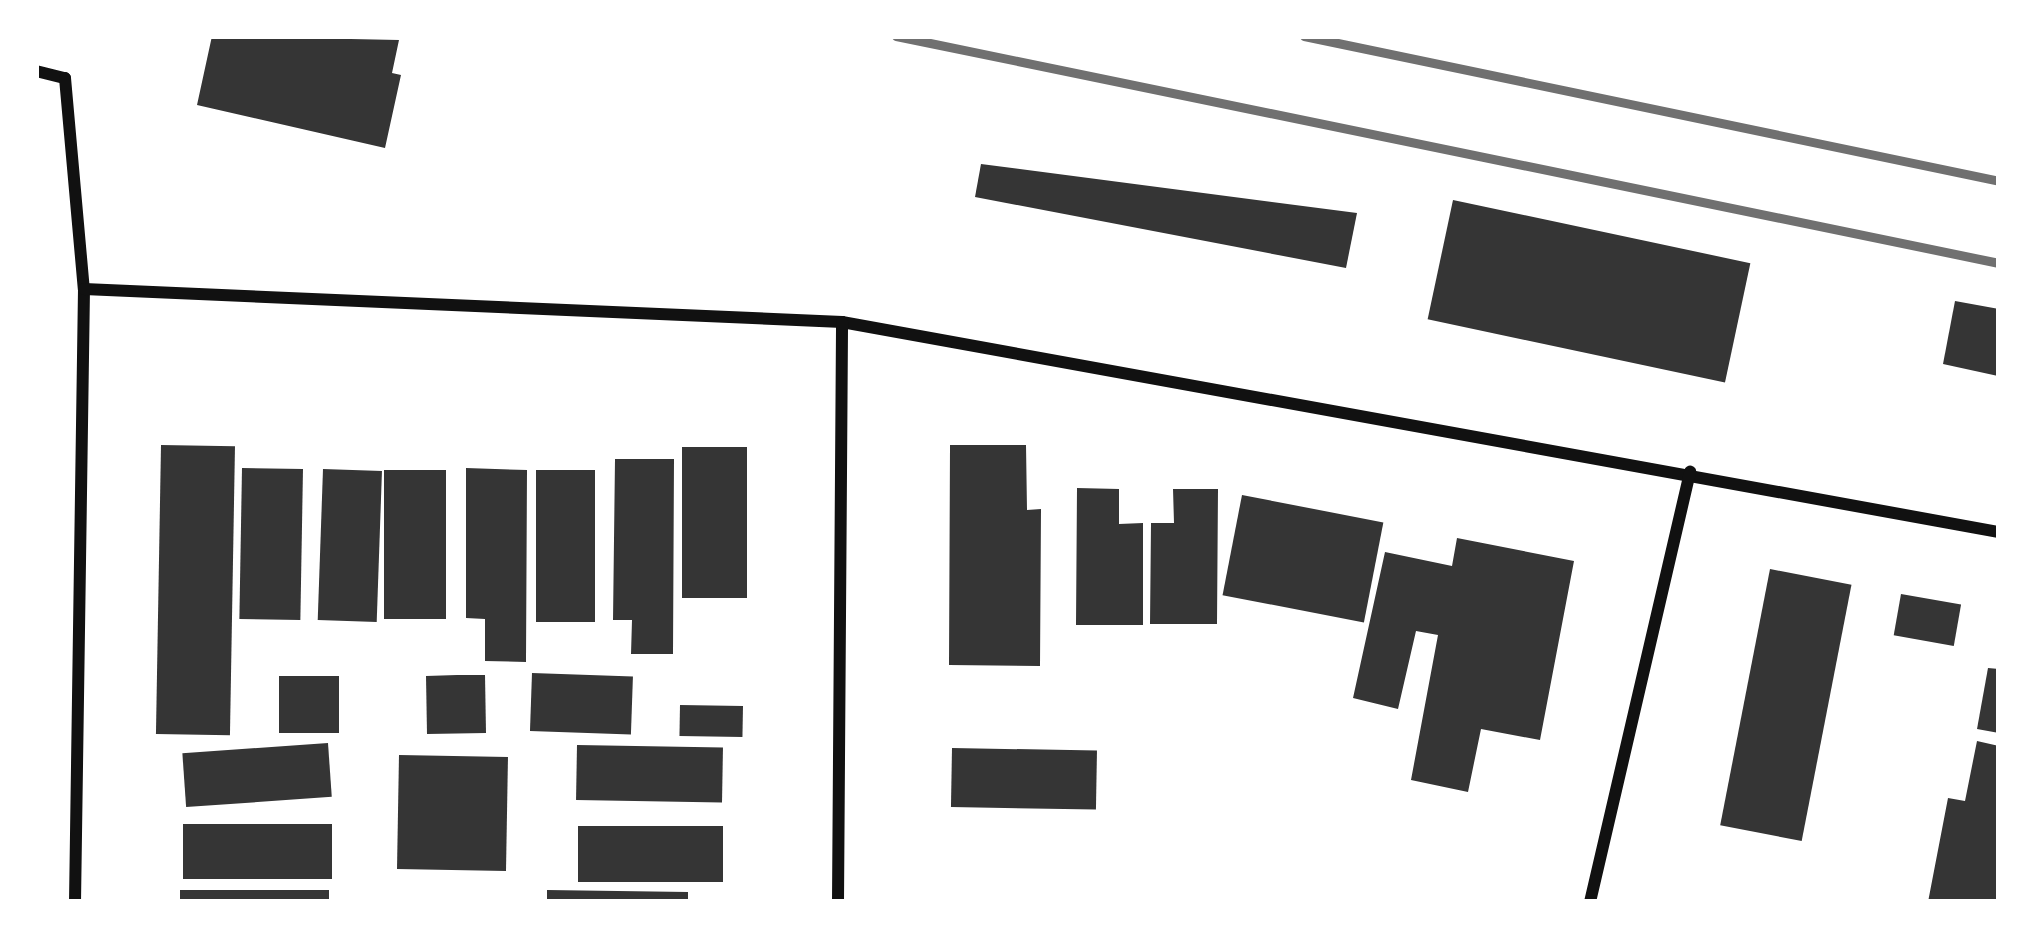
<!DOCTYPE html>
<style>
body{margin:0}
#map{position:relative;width:2035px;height:938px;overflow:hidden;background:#fff;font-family:"Varela Round",sans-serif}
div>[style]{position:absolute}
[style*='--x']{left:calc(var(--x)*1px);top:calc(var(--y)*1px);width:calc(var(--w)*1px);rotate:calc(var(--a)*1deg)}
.building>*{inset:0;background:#353535;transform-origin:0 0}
.minor>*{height:12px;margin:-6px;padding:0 6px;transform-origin:6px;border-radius:6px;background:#111}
.rail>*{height:9px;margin:-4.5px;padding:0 4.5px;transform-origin:4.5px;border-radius:4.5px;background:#707070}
span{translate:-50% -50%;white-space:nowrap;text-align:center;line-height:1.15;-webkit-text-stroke:10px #fff;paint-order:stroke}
.frame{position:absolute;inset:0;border:39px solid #fff;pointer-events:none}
</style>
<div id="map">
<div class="building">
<i style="clip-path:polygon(212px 36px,399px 40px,392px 73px,401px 75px,385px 148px,197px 105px)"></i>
<i style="clip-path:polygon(981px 164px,1357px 213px,1346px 268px,975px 197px)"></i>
<i style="left:1453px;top:200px;width:304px;height:122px;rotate:12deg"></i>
<i style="clip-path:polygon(1955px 301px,1999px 309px,1998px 376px,1943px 364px)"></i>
<i style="left:161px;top:445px;width:74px;height:289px;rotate:1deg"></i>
<i style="clip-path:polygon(950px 445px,1026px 445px,1027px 510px,1041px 509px,1040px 666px,949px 665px)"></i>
<i style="left:682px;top:447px;width:65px;height:151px"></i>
<i style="clip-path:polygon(615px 459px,674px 459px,673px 654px,631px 654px,632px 620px,613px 620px)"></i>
<i style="left:242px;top:468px;width:61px;height:151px;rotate:1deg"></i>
<i style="clip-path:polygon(466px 468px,527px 470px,526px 662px,485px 661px,485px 619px,466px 618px)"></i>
<i style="left:323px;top:469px;width:59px;height:151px;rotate:2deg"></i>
<i style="left:384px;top:470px;width:62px;height:149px"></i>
<i style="left:536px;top:470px;width:59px;height:152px"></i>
<i style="clip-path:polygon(1077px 488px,1119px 489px,1119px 524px,1143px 523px,1143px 625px,1076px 625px)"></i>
<i style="clip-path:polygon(1173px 489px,1218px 489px,1217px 624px,1150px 624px,1151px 523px,1174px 523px)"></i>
<i style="left:1242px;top:495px;width:144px;height:102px;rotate:11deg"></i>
<i style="clip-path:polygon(1457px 538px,1574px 561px,1540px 740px,1481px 729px,1468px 792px,1411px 780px,1438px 635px,1416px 631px,1398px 709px,1353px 698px,1385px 552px,1452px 566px)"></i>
<i style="left:1770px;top:569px;width:83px;height:261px;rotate:11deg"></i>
<i style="left:1901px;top:594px;width:61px;height:42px;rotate:10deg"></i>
<i style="clip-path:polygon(1988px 668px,1999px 669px,1999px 733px,1977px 729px)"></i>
<i style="left:532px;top:673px;width:101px;height:58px;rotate:2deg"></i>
<i style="clip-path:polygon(457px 675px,485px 675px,486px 733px,427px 734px,426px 676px)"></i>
<i style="left:339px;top:676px;width:57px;height:60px;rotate:90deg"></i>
<i style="left:680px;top:705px;width:63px;height:31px;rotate:1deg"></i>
<i style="clip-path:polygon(1977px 741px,1999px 746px,1999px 902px,1928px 902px,1948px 798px,1965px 801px)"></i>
<i style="left:328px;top:743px;width:54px;height:146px;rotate:86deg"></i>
<i style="left:577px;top:745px;width:146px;height:55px;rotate:1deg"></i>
<i style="left:952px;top:748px;width:145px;height:59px;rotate:1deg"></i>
<i style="left:399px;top:755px;width:109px;height:114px;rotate:1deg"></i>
<i style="left:183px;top:824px;width:149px;height:55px"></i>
<i style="left:578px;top:826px;width:145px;height:56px"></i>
<i style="left:329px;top:890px;width:12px;height:149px;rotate:90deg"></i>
<i style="clip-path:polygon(547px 890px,688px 892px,688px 902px,547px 902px)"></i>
</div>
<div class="minor">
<i style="--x:36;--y:71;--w:30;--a:14"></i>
<i style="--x:65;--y:78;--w:212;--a:84.9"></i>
<i style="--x:84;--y:289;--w:613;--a:90.84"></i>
<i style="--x:84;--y:289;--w:759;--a:2.49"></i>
<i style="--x:842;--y:322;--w:1176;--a:10.29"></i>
<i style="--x:838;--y:902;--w:580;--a:-89.6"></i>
<i style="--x:1590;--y:902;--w:442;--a:-76.9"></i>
</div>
<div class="rail">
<i style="--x:896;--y:36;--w:1126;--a:11.63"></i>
<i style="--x:1304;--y:36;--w:710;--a:11.78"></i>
</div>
<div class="frame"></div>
</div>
